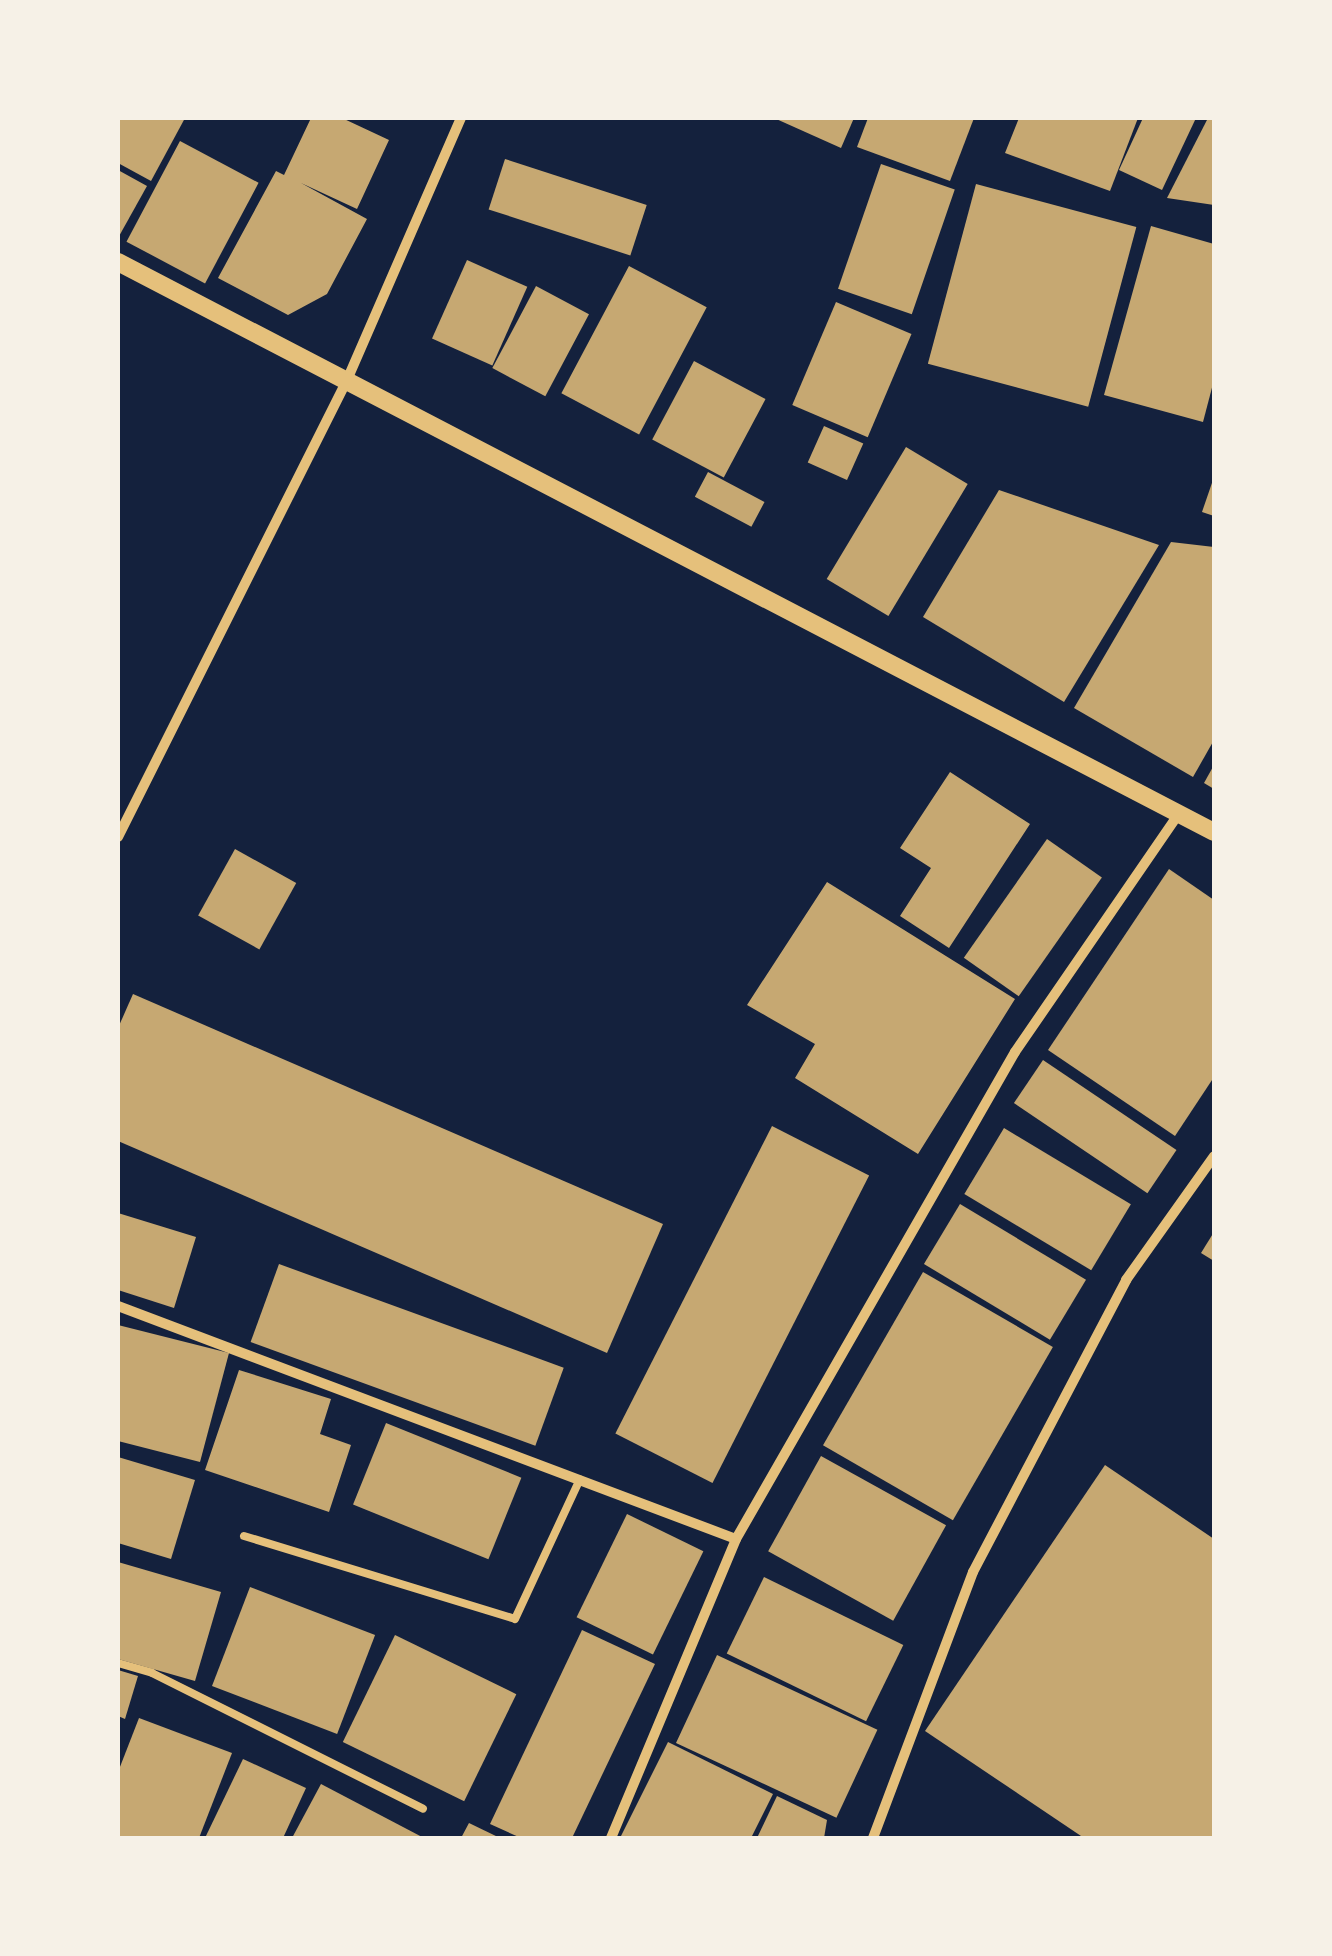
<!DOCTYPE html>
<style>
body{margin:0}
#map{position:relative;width:1332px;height:1956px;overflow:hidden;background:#14213d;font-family:"Work Sans",sans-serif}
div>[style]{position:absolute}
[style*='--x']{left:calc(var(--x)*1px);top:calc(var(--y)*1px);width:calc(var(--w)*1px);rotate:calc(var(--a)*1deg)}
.building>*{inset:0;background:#c6a872;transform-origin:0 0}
.service>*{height:8px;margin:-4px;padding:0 4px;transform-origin:4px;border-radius:4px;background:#e5c07b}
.minor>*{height:10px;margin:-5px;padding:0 5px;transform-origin:5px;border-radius:5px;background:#e5c07b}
.tertiary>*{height:18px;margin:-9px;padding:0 9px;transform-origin:9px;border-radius:9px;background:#e5c07b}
span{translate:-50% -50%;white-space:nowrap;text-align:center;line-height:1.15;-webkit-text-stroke:9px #f6f1e7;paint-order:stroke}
.frame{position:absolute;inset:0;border:120px solid #f6f1e7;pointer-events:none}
</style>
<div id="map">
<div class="building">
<i style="clip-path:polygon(118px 118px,185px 118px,151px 181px,118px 163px)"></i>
<i style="clip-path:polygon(311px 118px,342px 118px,389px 140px,357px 209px,301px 183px,367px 219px,327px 294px,288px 315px,218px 278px,276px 171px,284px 175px)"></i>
<i style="clip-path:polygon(774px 118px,854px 118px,841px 148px)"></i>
<i style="clip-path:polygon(868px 118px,974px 118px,950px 181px,857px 147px)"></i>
<i style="clip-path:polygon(1019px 118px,1138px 118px,1110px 191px,1005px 153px)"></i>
<i style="clip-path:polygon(1143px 118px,1196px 118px,1162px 190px,1119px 170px)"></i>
<i style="clip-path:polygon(1208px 118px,1214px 118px,1214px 205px,1167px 198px)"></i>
<i style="left:180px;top:141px;width:89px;height:114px;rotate:28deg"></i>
<i style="left:505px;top:159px;width:149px;height:53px;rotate:18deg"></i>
<i style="left:881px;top:164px;width:78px;height:132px;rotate:19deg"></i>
<i style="clip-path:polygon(118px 170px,147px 186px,118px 238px)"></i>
<i style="left:976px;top:184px;width:166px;height:186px;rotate:15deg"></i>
<i style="clip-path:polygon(1151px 226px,1214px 244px,1214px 380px,1203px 422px,1104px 395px)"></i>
<i style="left:467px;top:260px;width:66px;height:86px;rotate:24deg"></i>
<i style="left:629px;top:266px;width:88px;height:144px;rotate:28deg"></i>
<i style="left:536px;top:286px;width:60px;height:93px;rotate:28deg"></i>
<i style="left:836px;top:302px;width:82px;height:112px;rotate:23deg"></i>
<i style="left:694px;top:361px;width:81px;height:89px;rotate:28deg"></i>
<i style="left:824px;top:426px;width:43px;height:40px;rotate:24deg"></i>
<i style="left:906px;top:447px;width:72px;height:154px;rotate:31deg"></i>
<i style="left:708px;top:472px;width:64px;height:28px;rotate:28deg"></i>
<i style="clip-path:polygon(1214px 477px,1214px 516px,1202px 512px)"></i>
<i style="clip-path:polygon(999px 490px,1159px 545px,1064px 702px,923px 617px)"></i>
<i style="clip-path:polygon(1171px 542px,1214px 547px,1214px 740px,1193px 777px,1074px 708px)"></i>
<i style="clip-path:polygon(1214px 765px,1214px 789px,1204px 783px)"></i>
<i style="clip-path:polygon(950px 772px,1030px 824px,949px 948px,900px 916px,931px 868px,900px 848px)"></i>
<i style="left:1047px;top:839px;width:67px;height:145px;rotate:35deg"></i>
<i style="left:235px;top:849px;width:70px;height:76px;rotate:29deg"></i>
<i style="clip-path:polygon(1169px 869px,1214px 900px,1214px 1077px,1175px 1136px,1048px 1050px)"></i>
<i style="clip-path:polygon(827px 882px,1015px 999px,918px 1154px,795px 1078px,815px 1044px,747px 1005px)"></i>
<i style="clip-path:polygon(133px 994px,663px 1224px,607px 1353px,118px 1141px,118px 1028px)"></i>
<i style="left:1043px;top:1060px;width:161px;height:52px;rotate:34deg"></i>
<i style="left:772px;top:1126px;width:109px;height:345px;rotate:27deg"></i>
<i style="left:1004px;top:1128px;width:148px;height:77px;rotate:31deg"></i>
<i style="left:960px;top:1204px;width:147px;height:70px;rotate:31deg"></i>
<i style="clip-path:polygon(118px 1213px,196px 1237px,174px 1308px,118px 1290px)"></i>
<i style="clip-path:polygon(1214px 1232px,1214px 1261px,1201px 1253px)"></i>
<i style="left:279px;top:1264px;width:303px;height:83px;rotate:20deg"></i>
<i style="left:923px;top:1272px;width:150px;height:200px;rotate:30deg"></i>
<i style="clip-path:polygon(118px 1325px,229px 1353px,200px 1462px,118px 1441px)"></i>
<i style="clip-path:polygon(239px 1370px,331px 1399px,320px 1434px,351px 1445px,329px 1512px,205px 1470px)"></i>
<i style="left:386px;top:1423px;width:146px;height:88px;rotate:22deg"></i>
<i style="left:821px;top:1456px;width:143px;height:109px;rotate:29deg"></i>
<i style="clip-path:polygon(118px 1457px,195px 1480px,171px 1559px,118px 1543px)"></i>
<i style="clip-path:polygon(1105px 1465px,1214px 1539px,1214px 1838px,1084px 1838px,925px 1731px)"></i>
<i style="left:627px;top:1514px;width:85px;height:115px;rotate:26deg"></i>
<i style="clip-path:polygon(118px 1562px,221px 1592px,195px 1681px,118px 1659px)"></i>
<i style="left:764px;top:1577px;width:155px;height:85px;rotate:26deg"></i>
<i style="left:250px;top:1587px;width:134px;height:106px;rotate:21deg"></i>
<i style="clip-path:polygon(582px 1630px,655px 1664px,572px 1838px,521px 1838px,490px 1824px)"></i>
<i style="left:395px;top:1635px;width:135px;height:119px;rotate:26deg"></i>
<i style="left:717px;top:1655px;width:177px;height:97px;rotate:25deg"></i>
<i style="clip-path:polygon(118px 1670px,138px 1676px,125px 1719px,118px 1716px)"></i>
<i style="clip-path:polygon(139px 1718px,232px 1753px,199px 1838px,118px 1838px,118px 1772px)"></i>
<i style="clip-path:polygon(668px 1742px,773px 1794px,751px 1838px,620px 1838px)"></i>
<i style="clip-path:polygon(243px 1759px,306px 1788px,283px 1838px,205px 1838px)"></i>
<i style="clip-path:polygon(321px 1784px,424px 1838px,292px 1838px)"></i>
<i style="clip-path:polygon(777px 1796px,827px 1820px,824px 1838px,757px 1838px)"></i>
<i style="clip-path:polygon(469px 1823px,500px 1838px,461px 1838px)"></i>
</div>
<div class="service">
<i style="--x:244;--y:1536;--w:283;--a:17"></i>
<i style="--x:515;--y:1619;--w:154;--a:-65.1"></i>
<i style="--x:118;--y:1663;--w:35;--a:16"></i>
<i style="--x:152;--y:1673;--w:303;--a:26.6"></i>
</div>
<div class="minor">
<i style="--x:118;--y:837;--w:511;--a:-63.38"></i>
<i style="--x:347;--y:380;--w:286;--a:-66.5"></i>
<i style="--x:118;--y:1306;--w:660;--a:20.66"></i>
<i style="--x:611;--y:1838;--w:324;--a:-67.3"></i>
<i style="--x:736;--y:1539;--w:561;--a:-60.19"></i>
<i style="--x:1015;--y:1052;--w:290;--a:-55.5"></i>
<i style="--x:873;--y:1838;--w:284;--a:-69.4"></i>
<i style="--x:973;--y:1572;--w:330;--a:-62.3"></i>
<i style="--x:1126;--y:1280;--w:152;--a:-54.6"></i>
</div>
<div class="tertiary">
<i style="--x:118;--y:262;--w:1235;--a:27.48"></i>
</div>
<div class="frame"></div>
</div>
